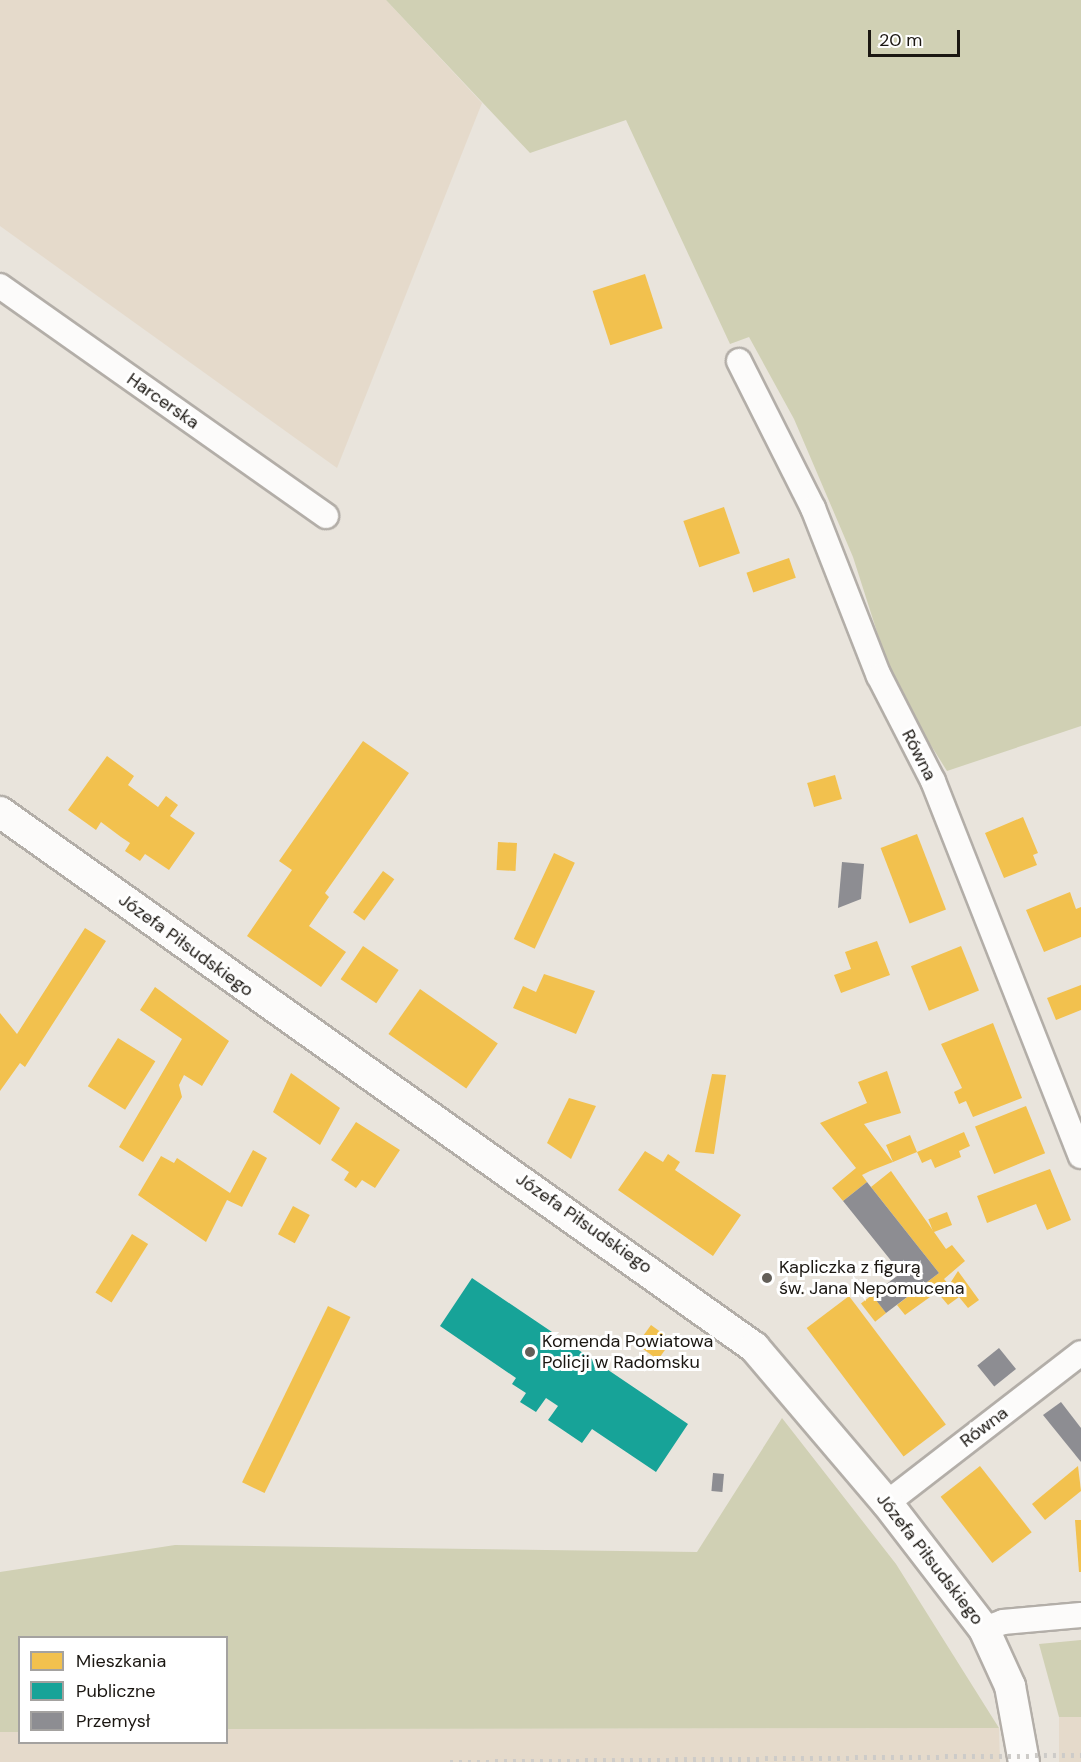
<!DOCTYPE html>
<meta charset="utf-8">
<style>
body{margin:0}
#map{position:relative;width:1081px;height:1762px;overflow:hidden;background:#e9e4dc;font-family:"DM Sans",sans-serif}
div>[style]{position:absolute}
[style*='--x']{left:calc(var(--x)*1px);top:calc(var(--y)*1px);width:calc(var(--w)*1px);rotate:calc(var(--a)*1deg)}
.built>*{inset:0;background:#e5dacb;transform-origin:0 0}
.green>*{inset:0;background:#d0d0b4}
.homes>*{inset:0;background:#f2c14e;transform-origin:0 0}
.public>*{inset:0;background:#17a398}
.industry>*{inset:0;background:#8d8d92;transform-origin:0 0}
.roads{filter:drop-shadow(2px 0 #b3aea8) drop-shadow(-2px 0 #b3aea8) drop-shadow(0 2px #b3aea8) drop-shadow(0 -2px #b3aea8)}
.minor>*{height:24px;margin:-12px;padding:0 12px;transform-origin:12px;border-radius:12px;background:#fcfbfa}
.tertiary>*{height:30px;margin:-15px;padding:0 15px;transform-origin:15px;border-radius:15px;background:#fcfbfa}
.rail>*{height:4.5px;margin-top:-2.25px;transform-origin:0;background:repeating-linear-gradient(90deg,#cdcbc8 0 3px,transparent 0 9px)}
.dots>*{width:16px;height:16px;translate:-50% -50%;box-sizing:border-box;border:3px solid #fff;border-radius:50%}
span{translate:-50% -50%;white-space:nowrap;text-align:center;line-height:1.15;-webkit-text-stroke:6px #fff;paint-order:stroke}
.street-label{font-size:18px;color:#1b1712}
.poi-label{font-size:18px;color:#1b1712}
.left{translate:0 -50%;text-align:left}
.legend{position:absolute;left:18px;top:1636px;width:210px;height:108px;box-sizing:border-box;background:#fff;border:2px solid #a4a2a0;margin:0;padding:8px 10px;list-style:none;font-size:18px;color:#1b1712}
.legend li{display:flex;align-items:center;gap:12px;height:30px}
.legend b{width:30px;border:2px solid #a4a2a0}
.scale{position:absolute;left:868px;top:30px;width:92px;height:27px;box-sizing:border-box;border:3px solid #1b1712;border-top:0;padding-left:8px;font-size:18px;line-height:21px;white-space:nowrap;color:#1b1712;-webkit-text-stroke:4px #fff;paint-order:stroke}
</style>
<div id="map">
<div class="built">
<i style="clip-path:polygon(0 0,386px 0,482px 103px,337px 468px,0 226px)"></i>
<i style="left:1059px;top:1717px;width:22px;height:45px"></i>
<i style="clip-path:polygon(999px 1728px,1000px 1762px,0 1762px,0 1732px,19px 1732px,20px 1742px,226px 1742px,227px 1729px)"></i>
</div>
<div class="green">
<i style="clip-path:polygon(386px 0,1081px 0,1081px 726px,947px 771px,895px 688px,853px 557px,794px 419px,749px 337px,730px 344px,626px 120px,530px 153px)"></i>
<i style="clip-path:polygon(782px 1418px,896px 1564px,999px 1728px,227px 1729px,226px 1638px,20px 1638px,19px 1732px,0 1732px,0 1572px,175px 1545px,697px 1552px)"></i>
<i style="clip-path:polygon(1081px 1640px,1081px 1717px,1059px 1717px,1039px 1644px)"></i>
</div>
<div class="homes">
<i style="left:645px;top:274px;width:57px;height:55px;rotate:72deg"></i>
<i style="left:724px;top:507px;width:49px;height:43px;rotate:71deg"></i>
<i style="left:789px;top:558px;width:21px;height:45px;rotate:71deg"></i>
<i style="clip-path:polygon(363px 741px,409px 773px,325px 893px,329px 897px,309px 926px,346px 952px,321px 987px,247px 936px,292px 870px,279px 861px)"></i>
<i style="clip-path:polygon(107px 756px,134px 776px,128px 785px,158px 807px,166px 796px,178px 805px,170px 816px,195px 833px,169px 870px,145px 854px,140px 861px,125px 851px,130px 843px,121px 837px,101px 822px,96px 830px,68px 810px)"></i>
<i style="left:835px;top:775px;width:25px;height:29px;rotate:74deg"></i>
<i style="clip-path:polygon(1023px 817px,1038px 853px,1033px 855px,1037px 865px,1004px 878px,985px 833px)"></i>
<i style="left:917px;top:834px;width:81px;height:39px;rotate:69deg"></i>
<i style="left:498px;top:842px;width:19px;height:28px;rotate:3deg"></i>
<i style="left:554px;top:853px;width:23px;height:95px;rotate:25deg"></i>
<i style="left:383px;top:871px;width:14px;height:51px;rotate:36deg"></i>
<i style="clip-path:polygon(1070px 892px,1076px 909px,1081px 907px,1081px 937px,1044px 952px,1026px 910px)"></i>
<i style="clip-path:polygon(85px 928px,106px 941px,25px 1067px,20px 1063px,0 1091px,0 1013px,17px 1034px)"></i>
<i style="clip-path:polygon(877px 941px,890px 975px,841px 993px,834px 975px,851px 969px,845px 952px)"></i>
<i style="left:363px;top:946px;width:43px;height:40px;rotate:34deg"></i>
<i style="left:961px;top:946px;width:48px;height:54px;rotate:68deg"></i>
<i style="clip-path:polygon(544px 974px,595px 991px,576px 1034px,513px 1008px,523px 986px,536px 992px)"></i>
<i style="clip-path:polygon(1081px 985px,1081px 1010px,1056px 1020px,1047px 998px)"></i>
<i style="clip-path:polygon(155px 987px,229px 1041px,202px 1086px,184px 1075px,179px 1085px,182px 1097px,143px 1162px,119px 1147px,182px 1039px,140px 1010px)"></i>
<i style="left:420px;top:989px;width:95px;height:55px;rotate:35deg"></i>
<i style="clip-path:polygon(993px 1023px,1022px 1098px,973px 1117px,966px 1101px,959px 1104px,954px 1092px,962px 1088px,941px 1044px)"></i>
<i style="left:118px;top:1038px;width:44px;height:57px;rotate:32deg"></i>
<i style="clip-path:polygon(887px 1071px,901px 1113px,864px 1124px,893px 1162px,886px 1145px,910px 1135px,917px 1152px,893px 1162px,870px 1171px,862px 1175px,867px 1182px,843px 1201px,832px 1188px,856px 1168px,820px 1123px,867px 1103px,858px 1082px)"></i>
<i style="clip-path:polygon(291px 1073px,340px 1108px,320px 1145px,273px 1112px)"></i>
<i style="clip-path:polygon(712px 1074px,726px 1075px,714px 1154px,695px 1152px)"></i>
<i style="clip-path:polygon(569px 1098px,596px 1106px,571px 1159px,547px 1143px)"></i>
<i style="left:1026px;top:1106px;width:51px;height:55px;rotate:68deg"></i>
<i style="clip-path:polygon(356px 1122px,400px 1150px,375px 1188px,362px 1180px,356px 1188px,344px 1180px,349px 1172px,331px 1160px)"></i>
<i style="clip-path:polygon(964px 1132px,970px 1146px,959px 1151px,961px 1157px,935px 1168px,931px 1159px,922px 1163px,917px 1152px)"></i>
<i style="clip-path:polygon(253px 1150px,267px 1158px,242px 1207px,227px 1200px,206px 1242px,138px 1195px,161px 1156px,174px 1163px,177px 1158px,230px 1193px)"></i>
<i style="clip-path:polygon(645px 1151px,663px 1162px,668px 1154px,680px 1162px,675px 1170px,741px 1215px,713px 1256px,618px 1190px)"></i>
<i style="clip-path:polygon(1050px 1169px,1071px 1220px,1047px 1230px,1036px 1204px,987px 1223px,977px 1196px)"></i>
<i style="clip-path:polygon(891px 1171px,946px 1249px,952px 1245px,965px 1261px,944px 1279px,949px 1285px,958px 1271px,979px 1300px,968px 1308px,959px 1297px,948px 1305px,937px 1292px,905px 1315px,897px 1305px,939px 1273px,871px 1187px)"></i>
<i style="left:293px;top:1206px;width:19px;height:32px;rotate:28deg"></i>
<i style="left:947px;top:1212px;width:14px;height:20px;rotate:69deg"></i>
<i style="left:132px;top:1234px;width:19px;height:69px;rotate:32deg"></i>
<i style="left:872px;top:1295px;width:23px;height:14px;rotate:52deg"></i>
<i style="left:849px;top:1296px;width:161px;height:53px;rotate:53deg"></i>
<i style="left:328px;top:1306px;width:25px;height:196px;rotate:26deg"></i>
<i style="left:651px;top:1325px;width:26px;height:24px;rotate:36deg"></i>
<i style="left:980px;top:1466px;width:84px;height:50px;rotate:52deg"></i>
<i style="clip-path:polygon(1078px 1466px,1081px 1491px,1045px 1520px,1032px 1504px)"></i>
<i style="clip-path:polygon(1075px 1520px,1081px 1520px,1081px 1572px,1079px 1572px)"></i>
</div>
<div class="public">
<i style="clip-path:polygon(472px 1278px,688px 1424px,656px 1472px,592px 1429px,582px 1443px,548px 1420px,558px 1406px,546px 1398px,536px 1412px,520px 1402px,526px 1393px,512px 1384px,516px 1378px,440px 1326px)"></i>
</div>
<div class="industry">
<i style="clip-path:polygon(842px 862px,864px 864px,861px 899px,838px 908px)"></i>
<i style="clip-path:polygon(867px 1182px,939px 1273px,886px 1313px,872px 1295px,901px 1273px,843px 1201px)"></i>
<i style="left:999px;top:1348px;width:27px;height:28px;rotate:51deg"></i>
<i style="clip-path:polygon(1061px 1402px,1081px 1428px,1081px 1462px,1043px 1415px)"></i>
<i style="left:713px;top:1473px;width:11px;height:18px;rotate:5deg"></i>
</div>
<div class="roads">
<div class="minor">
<i style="--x:0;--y:286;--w:399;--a:35.2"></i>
<i style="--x:739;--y:361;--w:165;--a:63.3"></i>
<i style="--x:813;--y:508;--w:180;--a:68.6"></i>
<i style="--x:879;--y:676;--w:118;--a:62.8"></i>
<i style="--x:933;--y:781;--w:403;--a:68.5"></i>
<i style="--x:887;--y:1503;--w:245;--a:-37.7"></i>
<i style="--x:984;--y:1629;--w:20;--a:-20"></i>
<i style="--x:1003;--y:1622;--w:78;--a:-5.1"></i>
</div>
<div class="tertiary">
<i style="--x:0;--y:812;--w:925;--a:35.36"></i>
<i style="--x:754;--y:1347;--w:205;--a:49.6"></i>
<i style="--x:887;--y:1503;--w:159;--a:52.4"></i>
<i style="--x:984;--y:1629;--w:63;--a:65.5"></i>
<i style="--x:1010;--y:1686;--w:77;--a:79.6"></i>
</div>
</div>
<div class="rail">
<i style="--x:450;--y:1762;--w:631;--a:-0.64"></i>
</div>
<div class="dots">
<i style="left:767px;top:1278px;background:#635f59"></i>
<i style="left:530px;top:1352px;background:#635f59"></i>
</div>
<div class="street-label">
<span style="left:163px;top:401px;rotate:35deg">Harcerska</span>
<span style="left:919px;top:755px;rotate:63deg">Równa</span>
<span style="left:186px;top:945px;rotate:36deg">Józefa Piłsudskiego</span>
<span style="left:584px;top:1223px;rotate:35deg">Józefa Piłsudskiego</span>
<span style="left:984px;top:1427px;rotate:-37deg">Równa</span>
<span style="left:930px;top:1559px;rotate:52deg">Józefa Piłsudskiego</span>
</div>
<div class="poi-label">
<span class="left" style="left:779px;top:1278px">Kapliczka z figurą<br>św. Jana Nepomucena</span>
<span class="left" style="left:542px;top:1352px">Komenda Powiatowa<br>Policji w Radomsku</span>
</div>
<ul class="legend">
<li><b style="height:16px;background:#f2c14e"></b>Mieszkania</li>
<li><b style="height:16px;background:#17a398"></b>Publiczne</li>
<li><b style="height:16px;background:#8d8d92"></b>Przemysł</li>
</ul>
<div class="scale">20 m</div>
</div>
